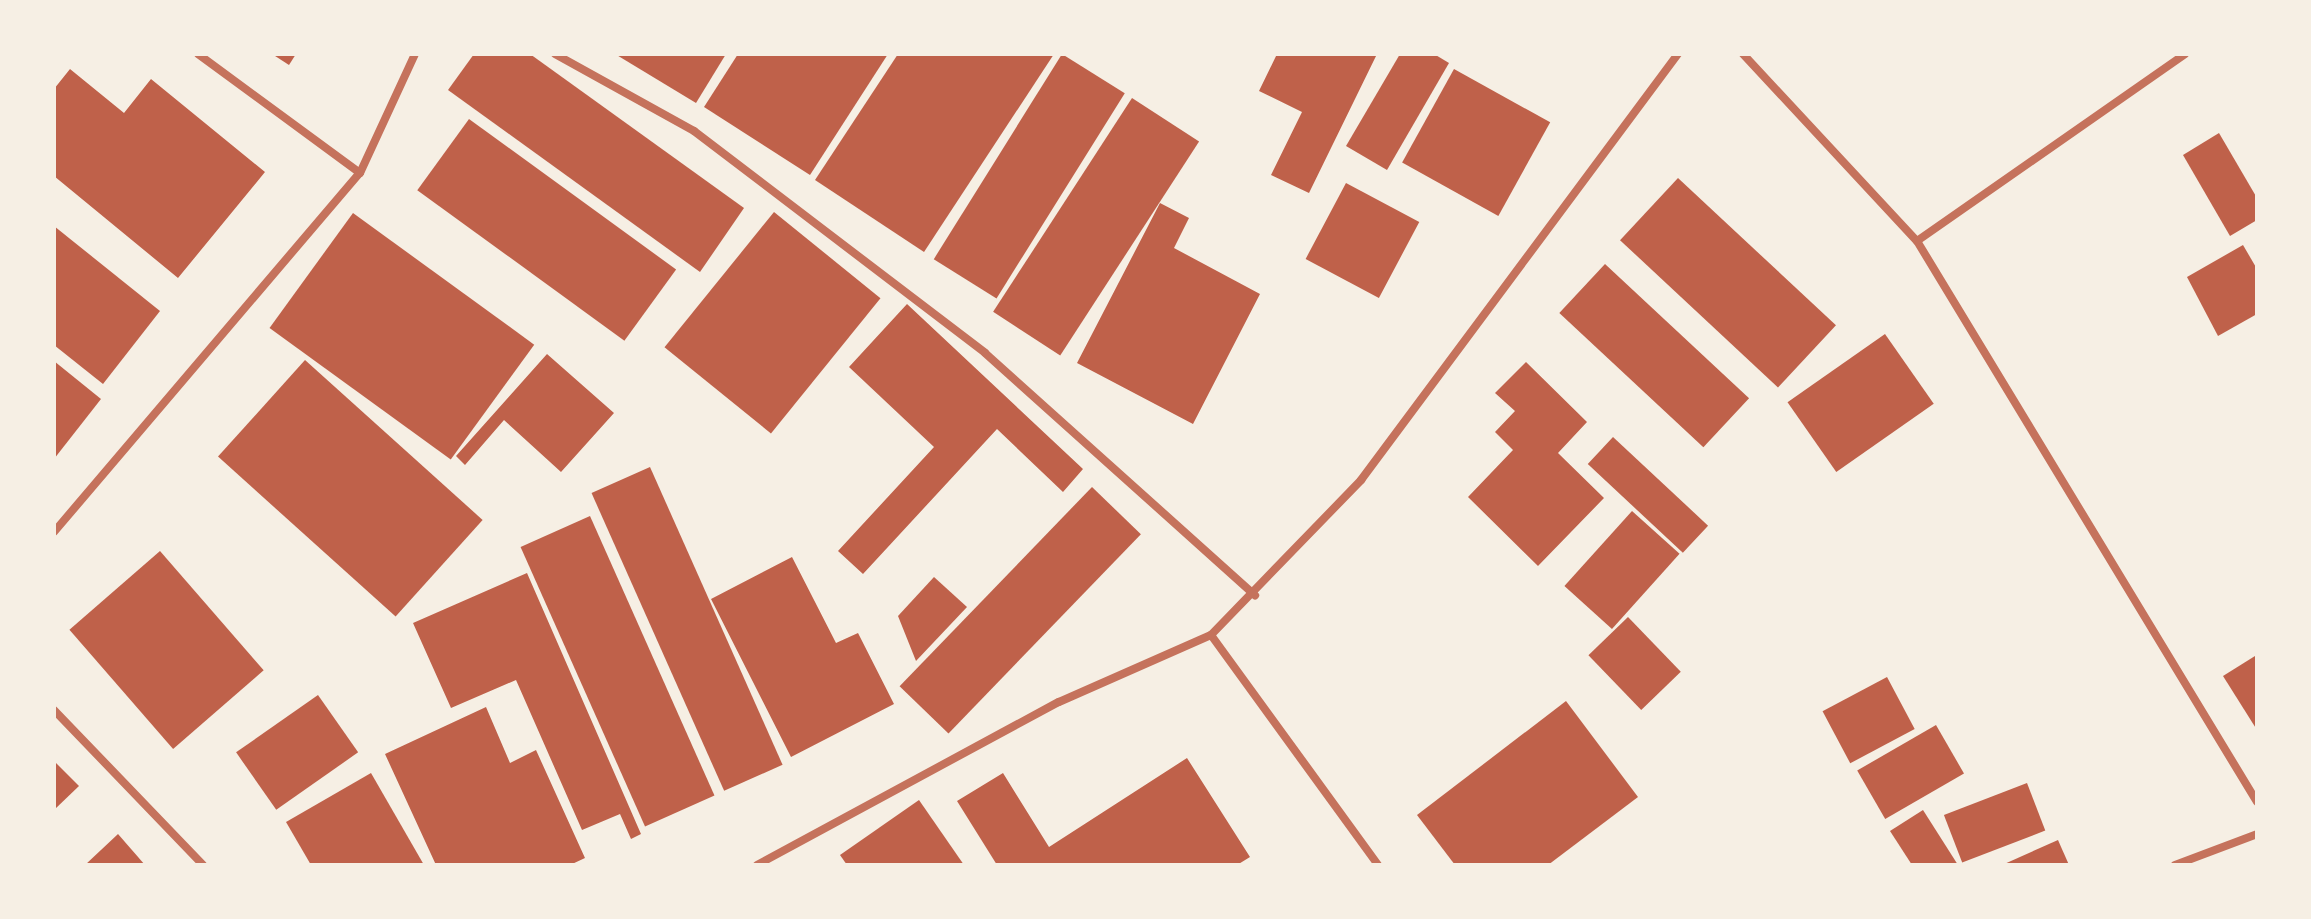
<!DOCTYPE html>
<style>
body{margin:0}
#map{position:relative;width:2311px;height:919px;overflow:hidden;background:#f6efe4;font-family:Helvetica,sans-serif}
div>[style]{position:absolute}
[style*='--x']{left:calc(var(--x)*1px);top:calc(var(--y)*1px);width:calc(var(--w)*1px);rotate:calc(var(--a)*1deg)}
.building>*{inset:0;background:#bf614a;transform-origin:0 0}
.minor>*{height:8px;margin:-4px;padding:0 4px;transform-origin:4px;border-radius:4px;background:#c5725c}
span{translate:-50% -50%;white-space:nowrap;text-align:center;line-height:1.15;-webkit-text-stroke:8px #f6efe4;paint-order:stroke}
.frame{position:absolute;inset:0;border:56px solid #f6efe4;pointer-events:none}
</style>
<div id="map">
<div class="building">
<i style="clip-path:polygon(272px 54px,296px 54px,289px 65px)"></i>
<i style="clip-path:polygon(474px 54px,530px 54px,744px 208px,700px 272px,448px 90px)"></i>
<i style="clip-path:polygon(615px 54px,726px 54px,696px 103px)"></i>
<i style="clip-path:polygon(738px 54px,888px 54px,810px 175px,704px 107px)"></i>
<i style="clip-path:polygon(898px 54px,1054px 54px,924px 252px,815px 180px)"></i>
<i style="left:1062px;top:54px;width:74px;height:242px;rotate:32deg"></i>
<i style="clip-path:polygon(1277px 54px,1377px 54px,1309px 193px,1271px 175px,1302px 112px,1259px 91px)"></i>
<i style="clip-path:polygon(1400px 54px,1434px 54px,1449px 63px,1387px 170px,1346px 146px)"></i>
<i style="clip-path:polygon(70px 69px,124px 113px,151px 79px,265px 172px,178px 278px,54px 176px,54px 89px)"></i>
<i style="left:1454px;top:69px;width:110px;height:107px;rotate:29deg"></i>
<i style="left:1132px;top:98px;width:80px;height:255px;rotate:33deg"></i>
<i style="left:469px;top:119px;width:256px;height:88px;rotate:36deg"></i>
<i style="clip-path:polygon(2219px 133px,2257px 198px,2257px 220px,2230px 236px,2183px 155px)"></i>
<i style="left:1678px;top:178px;width:216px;height:85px;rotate:43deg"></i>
<i style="left:1346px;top:183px;width:83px;height:86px;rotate:28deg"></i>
<i style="clip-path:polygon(1160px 203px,1189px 218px,1174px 248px,1260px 294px,1193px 424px,1077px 363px)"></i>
<i style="left:774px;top:212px;width:137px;height:174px;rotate:39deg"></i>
<i style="left:353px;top:213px;width:224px;height:142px;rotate:36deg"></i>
<i style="clip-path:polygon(54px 226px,160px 311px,103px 384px,54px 345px)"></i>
<i style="clip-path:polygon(2243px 245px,2257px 269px,2257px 314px,2218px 336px,2187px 277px)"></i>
<i style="left:1605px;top:264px;width:197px;height:67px;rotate:43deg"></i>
<i style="clip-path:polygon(907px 304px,1083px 469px,1063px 492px,997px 429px,863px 574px,838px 551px,934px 447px,849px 367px)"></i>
<i style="left:1885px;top:334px;width:85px;height:119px;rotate:55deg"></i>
<i style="clip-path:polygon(547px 354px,614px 413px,561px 472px,504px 420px,465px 465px,456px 456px)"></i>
<i style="left:305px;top:360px;width:239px;height:130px;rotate:42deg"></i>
<i style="clip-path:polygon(54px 361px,101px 399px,54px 459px)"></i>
<i style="clip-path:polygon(1526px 362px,1587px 422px,1558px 453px,1604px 498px,1538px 566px,1468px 497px,1513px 450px,1495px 432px,1515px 411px,1495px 393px)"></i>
<i style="left:1613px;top:437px;width:130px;height:37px;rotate:43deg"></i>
<i style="left:650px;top:467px;width:326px;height:64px;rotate:66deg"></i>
<i style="left:1092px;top:487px;width:68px;height:277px;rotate:44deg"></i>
<i style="left:1632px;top:511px;width:64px;height:101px;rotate:42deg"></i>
<i style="left:590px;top:516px;width:306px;height:76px;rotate:66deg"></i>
<i style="left:160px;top:551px;width:158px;height:120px;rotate:49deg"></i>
<i style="clip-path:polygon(792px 557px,836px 643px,858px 633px,894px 704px,791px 757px,711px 599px)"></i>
<i style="clip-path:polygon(527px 573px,641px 834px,631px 839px,620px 814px,582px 830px,516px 680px,451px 708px,413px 623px)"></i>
<i style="clip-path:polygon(934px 577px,967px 607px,916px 661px,898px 616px)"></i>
<i style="left:1628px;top:617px;width:76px;height:55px;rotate:46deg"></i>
<i style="clip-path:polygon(2255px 656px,2257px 659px,2257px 730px,2223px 676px)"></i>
<i style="left:1887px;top:677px;width:59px;height:73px;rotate:62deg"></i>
<i style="left:318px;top:695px;width:70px;height:100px;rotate:55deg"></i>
<i style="clip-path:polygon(1566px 701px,1638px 797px,1548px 865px,1455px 865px,1417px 815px)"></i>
<i style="clip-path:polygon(486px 707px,510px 763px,536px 750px,585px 858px,570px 865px,436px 865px,385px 754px)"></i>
<i style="left:1936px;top:725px;width:56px;height:91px;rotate:60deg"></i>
<i style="clip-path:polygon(1187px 758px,1250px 857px,1237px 865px,997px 865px,957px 801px,1003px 773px,1049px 847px)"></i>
<i style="clip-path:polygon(54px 761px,79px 786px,54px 810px)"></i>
<i style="clip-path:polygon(371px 773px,424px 865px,311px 865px,286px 822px)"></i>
<i style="left:2027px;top:783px;width:51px;height:89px;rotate:69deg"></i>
<i style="clip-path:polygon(919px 800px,964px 865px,847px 865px,840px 855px)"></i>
<i style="clip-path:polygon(1923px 810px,1958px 865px,1912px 865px,1890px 831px)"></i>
<i style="clip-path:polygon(118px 834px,145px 865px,85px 865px)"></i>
<i style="clip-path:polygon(2058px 840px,2069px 865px,2002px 865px)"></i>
</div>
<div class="minor">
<i style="--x:198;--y:54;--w:201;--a:36.3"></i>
<i style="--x:555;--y:54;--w:159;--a:29"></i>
<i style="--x:694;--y:131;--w:366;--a:37.3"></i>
<i style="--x:985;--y:353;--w:363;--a:41.9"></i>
<i style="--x:1743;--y:54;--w:255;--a:47.1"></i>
<i style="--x:1917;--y:241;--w:656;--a:58.78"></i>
<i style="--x:1917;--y:241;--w:327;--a:-34.9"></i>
<i style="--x:54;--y:532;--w:472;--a:-49.6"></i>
<i style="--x:360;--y:173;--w:131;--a:-65.2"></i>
<i style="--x:1211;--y:635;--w:284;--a:54"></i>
<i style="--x:54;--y:710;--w:215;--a:46.1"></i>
<i style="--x:757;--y:865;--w:343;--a:-28.4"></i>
<i style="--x:1059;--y:702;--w:166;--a:-23.8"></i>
<i style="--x:1211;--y:635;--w:216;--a:-45.9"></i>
<i style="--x:1361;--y:480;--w:531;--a:-53.35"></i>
<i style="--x:2175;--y:865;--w:88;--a:-20.7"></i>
</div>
<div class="frame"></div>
</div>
